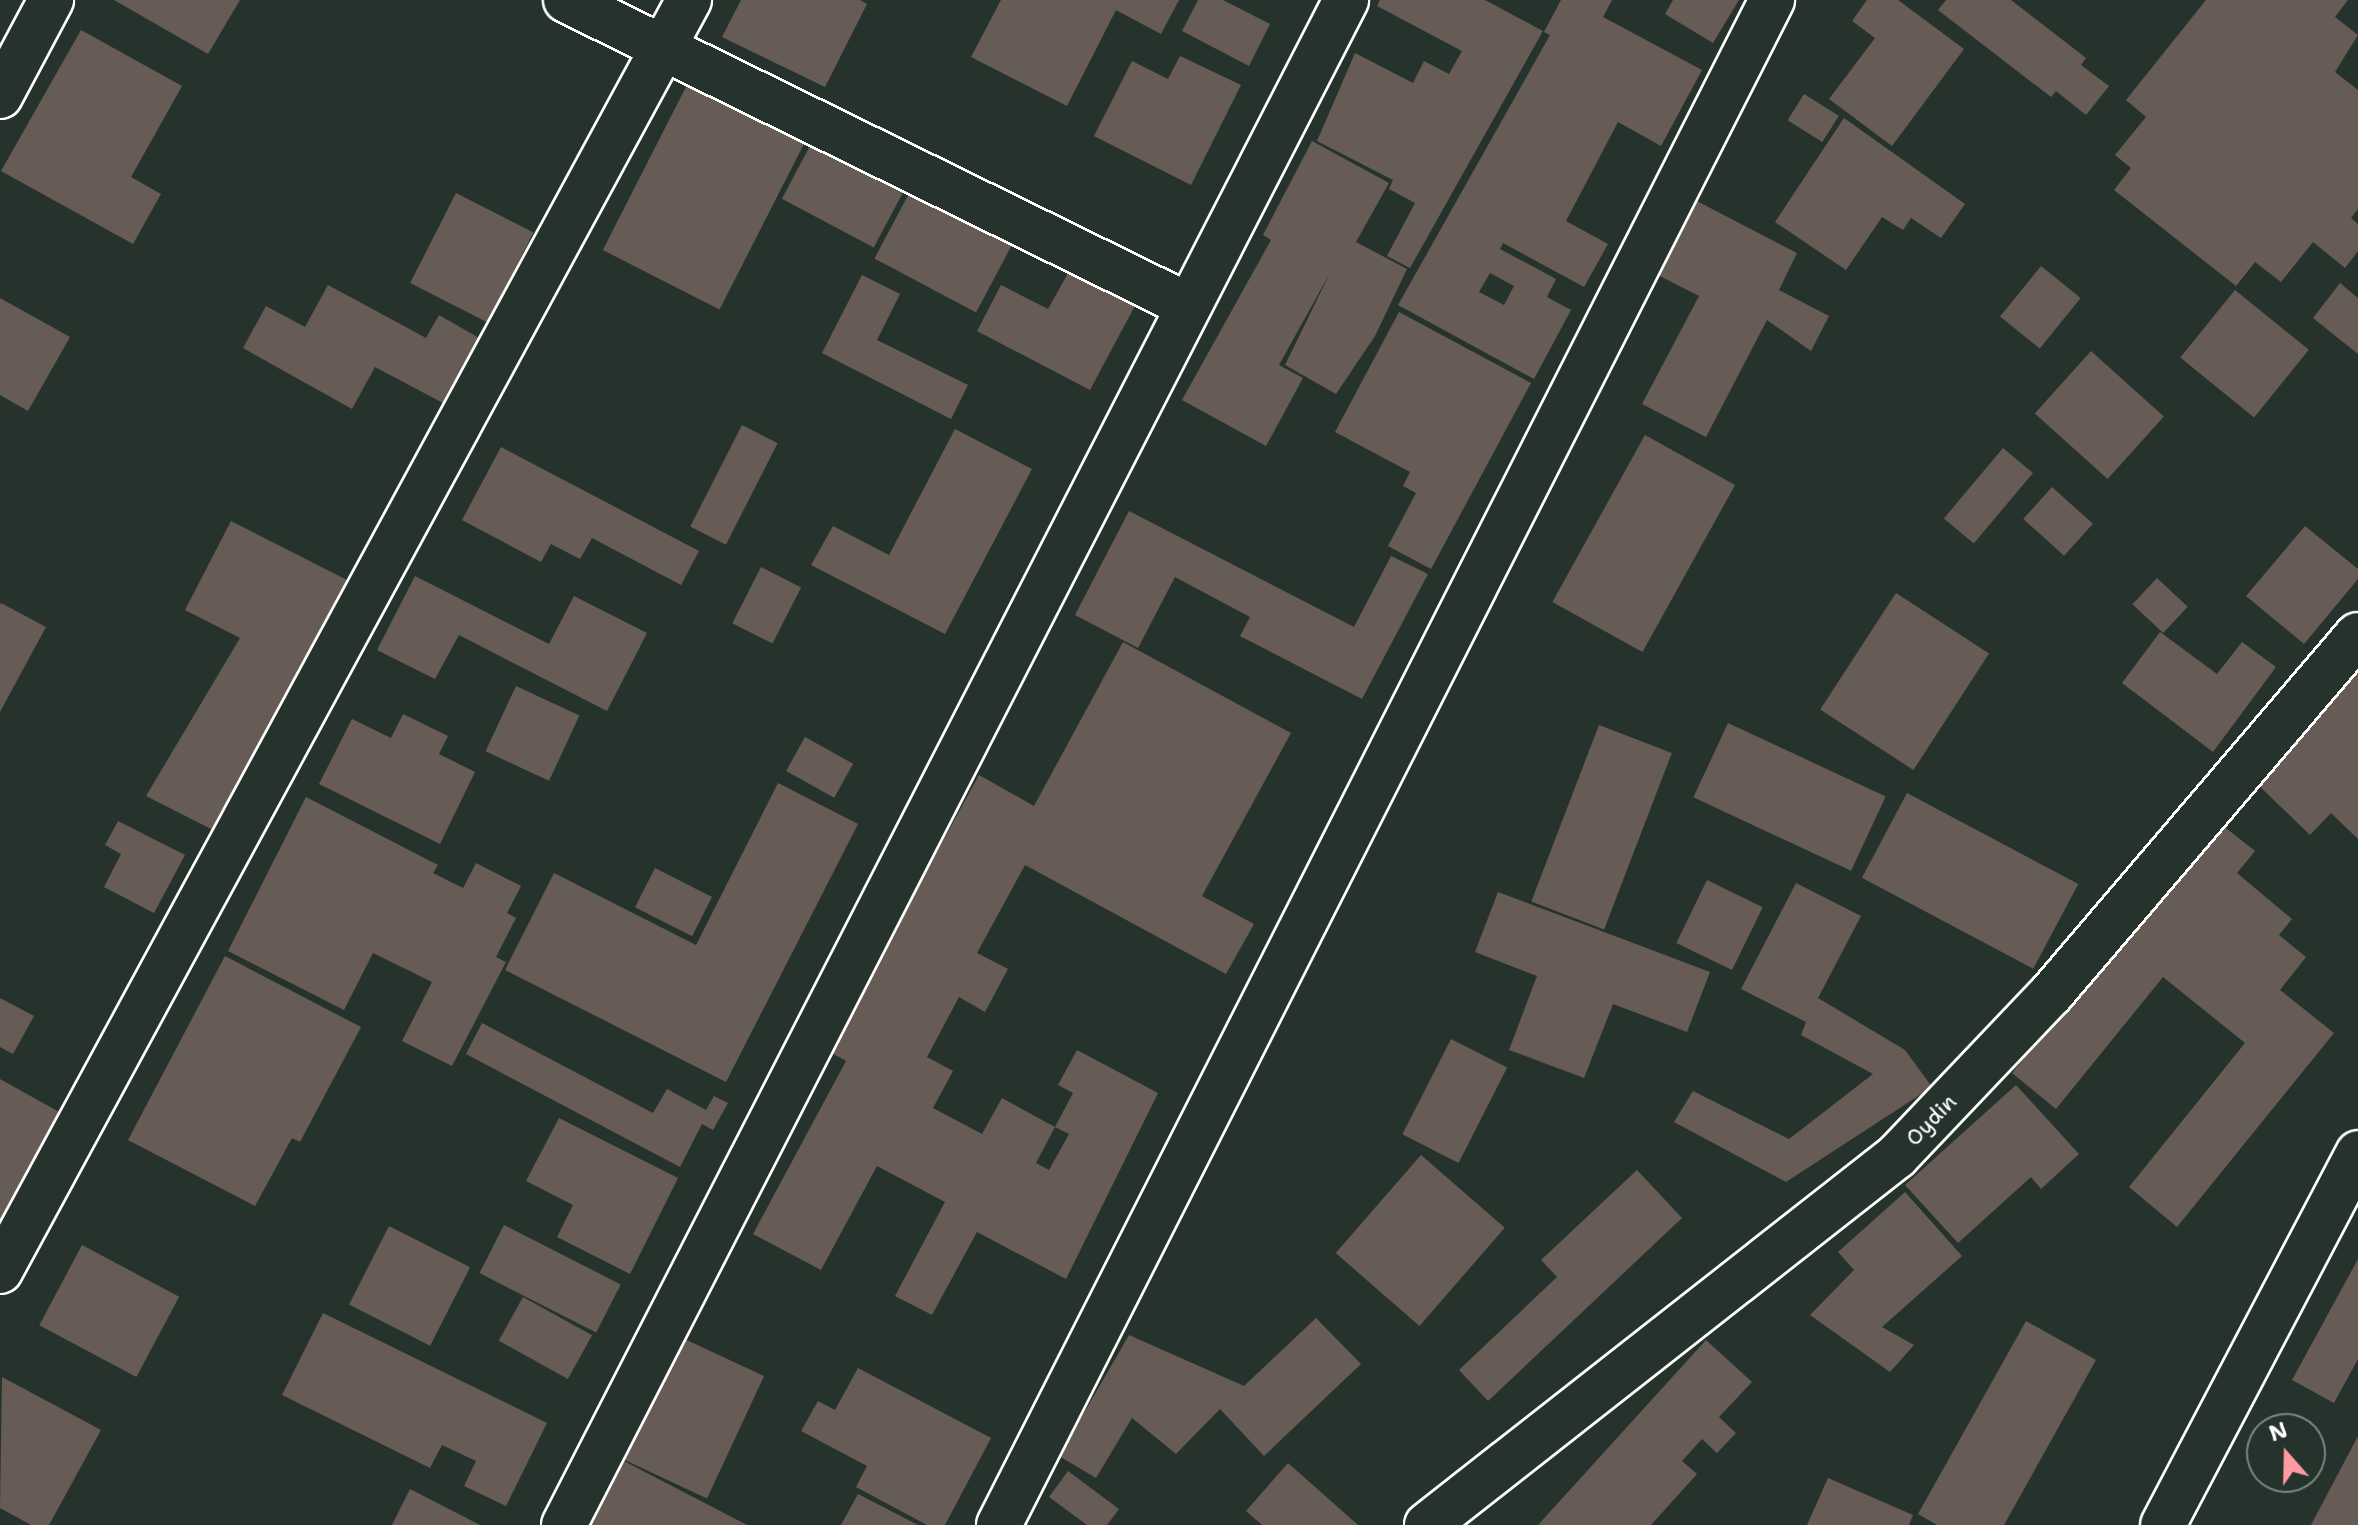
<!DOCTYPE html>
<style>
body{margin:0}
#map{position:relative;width:2358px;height:1525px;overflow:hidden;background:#26332d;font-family:"Shantell Sans",sans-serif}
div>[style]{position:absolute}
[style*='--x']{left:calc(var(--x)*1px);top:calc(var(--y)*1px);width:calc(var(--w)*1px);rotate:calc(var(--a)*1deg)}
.building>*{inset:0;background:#675b56;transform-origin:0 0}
.roads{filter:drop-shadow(2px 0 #fff) drop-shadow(-2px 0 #fff) drop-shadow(0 2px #fff) drop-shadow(0 -2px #fff)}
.minor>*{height:44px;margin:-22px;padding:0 22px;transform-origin:22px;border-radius:22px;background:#26332d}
span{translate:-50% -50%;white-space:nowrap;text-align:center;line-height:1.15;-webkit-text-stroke:7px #26332d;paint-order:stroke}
.street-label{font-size:22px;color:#fff}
.north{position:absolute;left:2246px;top:1413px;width:80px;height:80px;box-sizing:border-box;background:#26332d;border:2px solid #7d8581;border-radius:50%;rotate:340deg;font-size:22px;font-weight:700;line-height:32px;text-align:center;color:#fff}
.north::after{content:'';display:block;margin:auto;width:28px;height:36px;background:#ff9aa2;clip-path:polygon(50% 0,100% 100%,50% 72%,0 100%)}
</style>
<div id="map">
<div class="building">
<i style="clip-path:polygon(114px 0,240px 0,208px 54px)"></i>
<i style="clip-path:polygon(741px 0,860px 0,867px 4px,825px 87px,722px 37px)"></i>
<i style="clip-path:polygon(1001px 0,1179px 0,1161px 34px,1116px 10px,1067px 106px,971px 57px)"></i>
<i style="clip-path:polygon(1198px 0,1223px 0,1270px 24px,1249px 66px,1182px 31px)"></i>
<i style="clip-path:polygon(1380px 0,1485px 0,1543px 31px,1410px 268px,1387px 256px,1415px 203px,1389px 189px,1393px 180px,1317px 141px,1355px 53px,1413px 83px,1424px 61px,1449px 74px,1462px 51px,1377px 6px)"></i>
<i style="clip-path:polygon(evenodd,1561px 0,1612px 0,1603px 17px,1702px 70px,1661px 146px,1618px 122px,1566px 221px,1608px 244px,1584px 287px,1503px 243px,1500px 249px,1556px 279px,1547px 297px,1571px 310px,1534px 379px,1398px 305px,1550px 35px,1544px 32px,1561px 0,1490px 273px,1514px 286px,1504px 305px,1479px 292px,1490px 273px)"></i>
<i style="clip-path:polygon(1673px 0,1739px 0,1713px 43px,1665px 14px)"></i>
<i style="clip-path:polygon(1867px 0,1898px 0,1964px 49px,1892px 146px,1829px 99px,1875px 38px,1852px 21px)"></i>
<i style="clip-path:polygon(1946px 0,2011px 0,2086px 58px,2081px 65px,2109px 86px,2086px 115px,2056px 91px,2051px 97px,1938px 10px)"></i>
<i style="clip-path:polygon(2206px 0,2348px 0,2335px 17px,2358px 35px,2335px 72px,2358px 90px,2358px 209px,2351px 218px,2358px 224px,2358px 251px,2345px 268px,2313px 242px,2281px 282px,2255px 262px,2236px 286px,2114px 190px,2131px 168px,2115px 155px,2146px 117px,2126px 100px)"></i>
<i style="clip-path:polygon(81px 30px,182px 86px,131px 177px,161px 194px,133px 244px,1px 171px)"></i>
<i style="clip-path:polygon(1180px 56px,1241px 85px,1191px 185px,1094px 136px,1132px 61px,1168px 79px)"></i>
<i style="left:690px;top:79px;width:131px;height:192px;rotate:27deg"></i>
<i style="left:1804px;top:94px;width:41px;height:31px;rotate:32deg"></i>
<i style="clip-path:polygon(1844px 118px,1965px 204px,1941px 238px,1911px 218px,1903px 230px,1882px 217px,1846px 270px,1775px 222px)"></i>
<i style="clip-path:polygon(1312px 141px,1389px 183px,1356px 242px,1407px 269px,1375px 336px,1336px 394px,1285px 365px,1330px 273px,1279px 365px,1303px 378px,1266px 446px,1182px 400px,1271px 240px,1263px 235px)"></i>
<i style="left:811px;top:144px;width:104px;height:62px;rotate:28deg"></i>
<i style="left:913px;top:186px;width:115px;height:82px;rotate:28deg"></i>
<i style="left:456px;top:193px;width:87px;height:101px;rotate:27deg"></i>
<i style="clip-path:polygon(1691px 198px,1797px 253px,1779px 290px,1829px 316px,1811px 351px,1767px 320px,1706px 437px,1642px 404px,1699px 296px,1652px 272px)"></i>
<i style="clip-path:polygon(1072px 266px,1138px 300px,1090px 390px,977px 331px,1001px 285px,1048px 309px)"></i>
<i style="left:2041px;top:266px;width:51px;height:65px;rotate:39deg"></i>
<i style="clip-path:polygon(862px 275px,900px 294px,877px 340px,968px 385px,951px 419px,822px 353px)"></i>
<i style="clip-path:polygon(2340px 283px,2358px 298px,2358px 354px,2313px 318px)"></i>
<i style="clip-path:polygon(328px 285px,426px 338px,439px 315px,479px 338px,443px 403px,375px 367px,352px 409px,243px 348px,266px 306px,305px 327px)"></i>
<i style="left:2235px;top:290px;width:95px;height:87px;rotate:39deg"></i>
<i style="clip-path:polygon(0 298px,70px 337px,28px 411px,0 395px)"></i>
<i style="clip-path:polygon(1399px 312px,1531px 383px,1431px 569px,1388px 546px,1416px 493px,1403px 486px,1410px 472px,1335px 432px)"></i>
<i style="left:2091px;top:351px;width:98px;height:84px;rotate:42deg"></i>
<i style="left:742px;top:425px;width:40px;height:114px;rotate:27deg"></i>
<i style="clip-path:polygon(955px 429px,1032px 469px,945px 634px,811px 565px,833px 526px,889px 555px)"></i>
<i style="left:1645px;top:435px;width:103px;height:191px;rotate:29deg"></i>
<i style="clip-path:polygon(501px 447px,699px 551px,681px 585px,592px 538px,580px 559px,551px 544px,541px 562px,462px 520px)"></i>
<i style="left:2003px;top:448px;width:39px;height:92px;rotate:40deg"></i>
<i style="left:2052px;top:487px;width:55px;height:43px;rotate:42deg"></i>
<i style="clip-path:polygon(1129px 511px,1354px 627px,1391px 556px,1428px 574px,1362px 699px,1240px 636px,1250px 617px,1175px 577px,1138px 648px,1075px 615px)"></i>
<i style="clip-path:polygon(231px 521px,347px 580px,217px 832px,146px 796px,240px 638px,185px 610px)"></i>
<i style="clip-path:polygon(2305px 526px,2358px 569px,2358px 579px,2304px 644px,2246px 596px)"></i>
<i style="left:761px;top:567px;width:45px;height:63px;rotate:27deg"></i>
<i style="clip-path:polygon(415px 576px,549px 644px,574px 596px,647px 633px,607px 711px,459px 635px,435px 679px,377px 650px)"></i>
<i style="left:2157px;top:578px;width:42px;height:36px;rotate:43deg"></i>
<i style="left:1896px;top:593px;width:111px;height:139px;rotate:33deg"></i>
<i style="clip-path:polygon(1px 603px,46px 627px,0 712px,0 605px)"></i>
<i style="clip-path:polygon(2160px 632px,2217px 674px,2242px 642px,2276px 667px,2213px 752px,2122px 683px)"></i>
<i style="clip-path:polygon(evenodd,1123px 642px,1291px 733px,1202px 896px,1254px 924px,1226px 974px,1025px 865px,977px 953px,1008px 969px,985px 1012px,959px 997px,927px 1057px,953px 1071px,933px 1108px,982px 1134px,1002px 1098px,1055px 1127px,1073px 1093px,1058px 1085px,1077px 1050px,1158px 1093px,1066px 1279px,977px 1232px,932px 1315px,895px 1296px,945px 1202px,877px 1166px,821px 1270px,753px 1234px,846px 1061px,828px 1051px,979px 775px,1034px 806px,1123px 642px,1055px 1127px,1069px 1134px,1049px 1170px,1036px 1163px,1055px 1127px)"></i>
<i style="clip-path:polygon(2358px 662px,2358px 839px,2331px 813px,2310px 835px,2251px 778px)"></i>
<i style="left:516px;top:686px;width:70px;height:72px;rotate:25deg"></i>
<i style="clip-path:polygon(403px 714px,448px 736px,439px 754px,475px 772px,440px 844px,319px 784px,352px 719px,391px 738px)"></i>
<i style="left:1728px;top:723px;width:174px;height:82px;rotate:25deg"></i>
<i style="left:1599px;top:725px;width:78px;height:189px;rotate:21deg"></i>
<i style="left:805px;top:737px;width:55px;height:39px;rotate:29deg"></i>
<i style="clip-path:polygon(778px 783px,858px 824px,726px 1082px,505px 970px,554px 873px,696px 945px)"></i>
<i style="left:1907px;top:793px;width:194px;height:96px;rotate:28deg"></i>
<i style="clip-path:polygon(306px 797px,438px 865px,433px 873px,463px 888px,476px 863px,521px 886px,507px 913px,516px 918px,496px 957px,506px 962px,452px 1066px,402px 1041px,432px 982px,373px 953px,344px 1010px,228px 951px)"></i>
<i style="clip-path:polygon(118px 821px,185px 855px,154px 913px,104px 887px,121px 854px,105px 845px)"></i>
<i style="clip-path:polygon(2217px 821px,2255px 851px,2237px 873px,2292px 919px,2279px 935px,2306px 957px,2280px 990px,2334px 1033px,2177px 1227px,2129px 1187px,2245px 1043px,2163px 977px,2056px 1109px,2012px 1073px)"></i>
<i style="left:655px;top:868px;width:64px;height:44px;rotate:27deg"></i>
<i style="left:1707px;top:880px;width:62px;height:70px;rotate:26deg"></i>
<i style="clip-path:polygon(1796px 883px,1861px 916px,1818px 998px,1905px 1050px,1932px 1087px,1786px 1182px,1674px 1122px,1693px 1091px,1789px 1139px,1873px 1074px,1801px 1035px,1806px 1022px,1741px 989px)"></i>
<i style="clip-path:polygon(1498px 892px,1710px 972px,1687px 1032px,1613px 1004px,1584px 1078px,1509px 1050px,1537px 976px,1475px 952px)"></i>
<i style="clip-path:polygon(225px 956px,361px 1027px,300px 1142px,292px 1138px,255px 1206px,128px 1140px)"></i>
<i style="clip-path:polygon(0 998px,34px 1016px,13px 1054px,0 1047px)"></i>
<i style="clip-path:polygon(482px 1023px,653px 1113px,667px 1089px,706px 1110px,714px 1096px,728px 1103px,713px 1130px,702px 1124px,680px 1167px,466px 1054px)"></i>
<i style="left:1451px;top:1039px;width:63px;height:107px;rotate:27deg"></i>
<i style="clip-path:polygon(0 1079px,70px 1118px,0 1246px)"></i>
<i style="clip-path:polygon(2016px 1085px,2079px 1154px,2041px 1189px,2031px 1177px,1958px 1243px,1905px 1185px)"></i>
<i style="clip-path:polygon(559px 1118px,678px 1178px,630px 1274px,557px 1237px,573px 1205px,526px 1181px)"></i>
<i style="left:1421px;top:1155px;width:111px;height:130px;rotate:41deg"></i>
<i style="clip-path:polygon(1637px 1170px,1682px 1218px,1488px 1401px,1459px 1370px,1557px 1277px,1541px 1260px)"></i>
<i style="clip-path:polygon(1905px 1192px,1962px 1256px,1882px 1327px,1914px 1345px,1890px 1372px,1810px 1315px,1854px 1270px,1838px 1252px)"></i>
<i style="left:504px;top:1225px;width:131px;height:54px;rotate:27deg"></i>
<i style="left:389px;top:1226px;width:91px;height:88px;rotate:27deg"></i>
<i style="left:82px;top:1245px;width:110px;height:91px;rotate:28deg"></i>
<i style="clip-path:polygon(2358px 1259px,2358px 1359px,2334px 1403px,2292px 1380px)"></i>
<i style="left:523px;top:1297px;width:79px;height:50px;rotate:29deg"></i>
<i style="clip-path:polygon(323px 1313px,547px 1423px,506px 1506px,464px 1486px,476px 1461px,442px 1445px,430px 1468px,282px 1395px)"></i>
<i style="clip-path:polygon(1316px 1318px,1361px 1364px,1264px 1456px,1220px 1409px,1176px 1454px,1132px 1418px,1096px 1478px,1059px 1456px,1129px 1335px,1244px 1386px)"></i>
<i style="clip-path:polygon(2026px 1321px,2096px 1360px,2004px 1525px,1937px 1525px,1918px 1514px)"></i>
<i style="left:678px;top:1336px;width:95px;height:135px;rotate:25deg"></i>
<i style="clip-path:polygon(1706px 1340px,1752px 1382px,1719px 1417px,1736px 1433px,1717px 1453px,1702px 1439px,1682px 1461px,1697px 1474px,1651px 1525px,1538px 1525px)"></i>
<i style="clip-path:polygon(858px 1368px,991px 1438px,945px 1525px,927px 1525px,856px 1487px,867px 1466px,801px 1431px,818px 1401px,835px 1410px)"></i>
<i style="clip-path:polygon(2px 1377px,101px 1430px,49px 1525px,31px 1525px,0 1508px)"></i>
<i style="clip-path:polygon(2358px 1436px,2358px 1525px,2311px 1525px)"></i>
<i style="clip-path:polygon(620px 1459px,747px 1525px,586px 1525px)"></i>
<i style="clip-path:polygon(1288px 1463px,1358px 1525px,1262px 1525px,1246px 1511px)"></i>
<i style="clip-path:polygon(1068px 1471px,1119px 1509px,1107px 1525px,1087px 1525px,1049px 1497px)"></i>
<i style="clip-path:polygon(1828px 1478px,1913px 1515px,1909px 1525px,1807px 1525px)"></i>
<i style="clip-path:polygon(410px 1489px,480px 1525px,392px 1525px)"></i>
<i style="clip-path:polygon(858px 1494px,918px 1525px,841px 1525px)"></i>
</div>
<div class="roads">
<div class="minor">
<i style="--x:566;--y:0;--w:694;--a:26.16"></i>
<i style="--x:0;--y:96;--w:109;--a:-62"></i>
<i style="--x:0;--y:1271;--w:1446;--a:-61.54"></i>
<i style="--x:564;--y:1525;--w:1714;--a:-62.85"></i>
<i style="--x:999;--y:1525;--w:1710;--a:-63.12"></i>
<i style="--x:1427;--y:1525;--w:598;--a:-38.14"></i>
<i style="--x:1897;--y:1156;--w:224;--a:-46.5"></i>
<i style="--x:2051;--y:994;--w:472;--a:-49.5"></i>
<i style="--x:2163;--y:1525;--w:420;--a:-62.3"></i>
</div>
</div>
<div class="street-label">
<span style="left:1931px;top:1120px;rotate:-46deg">Oydin</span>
</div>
<div class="north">N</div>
</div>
